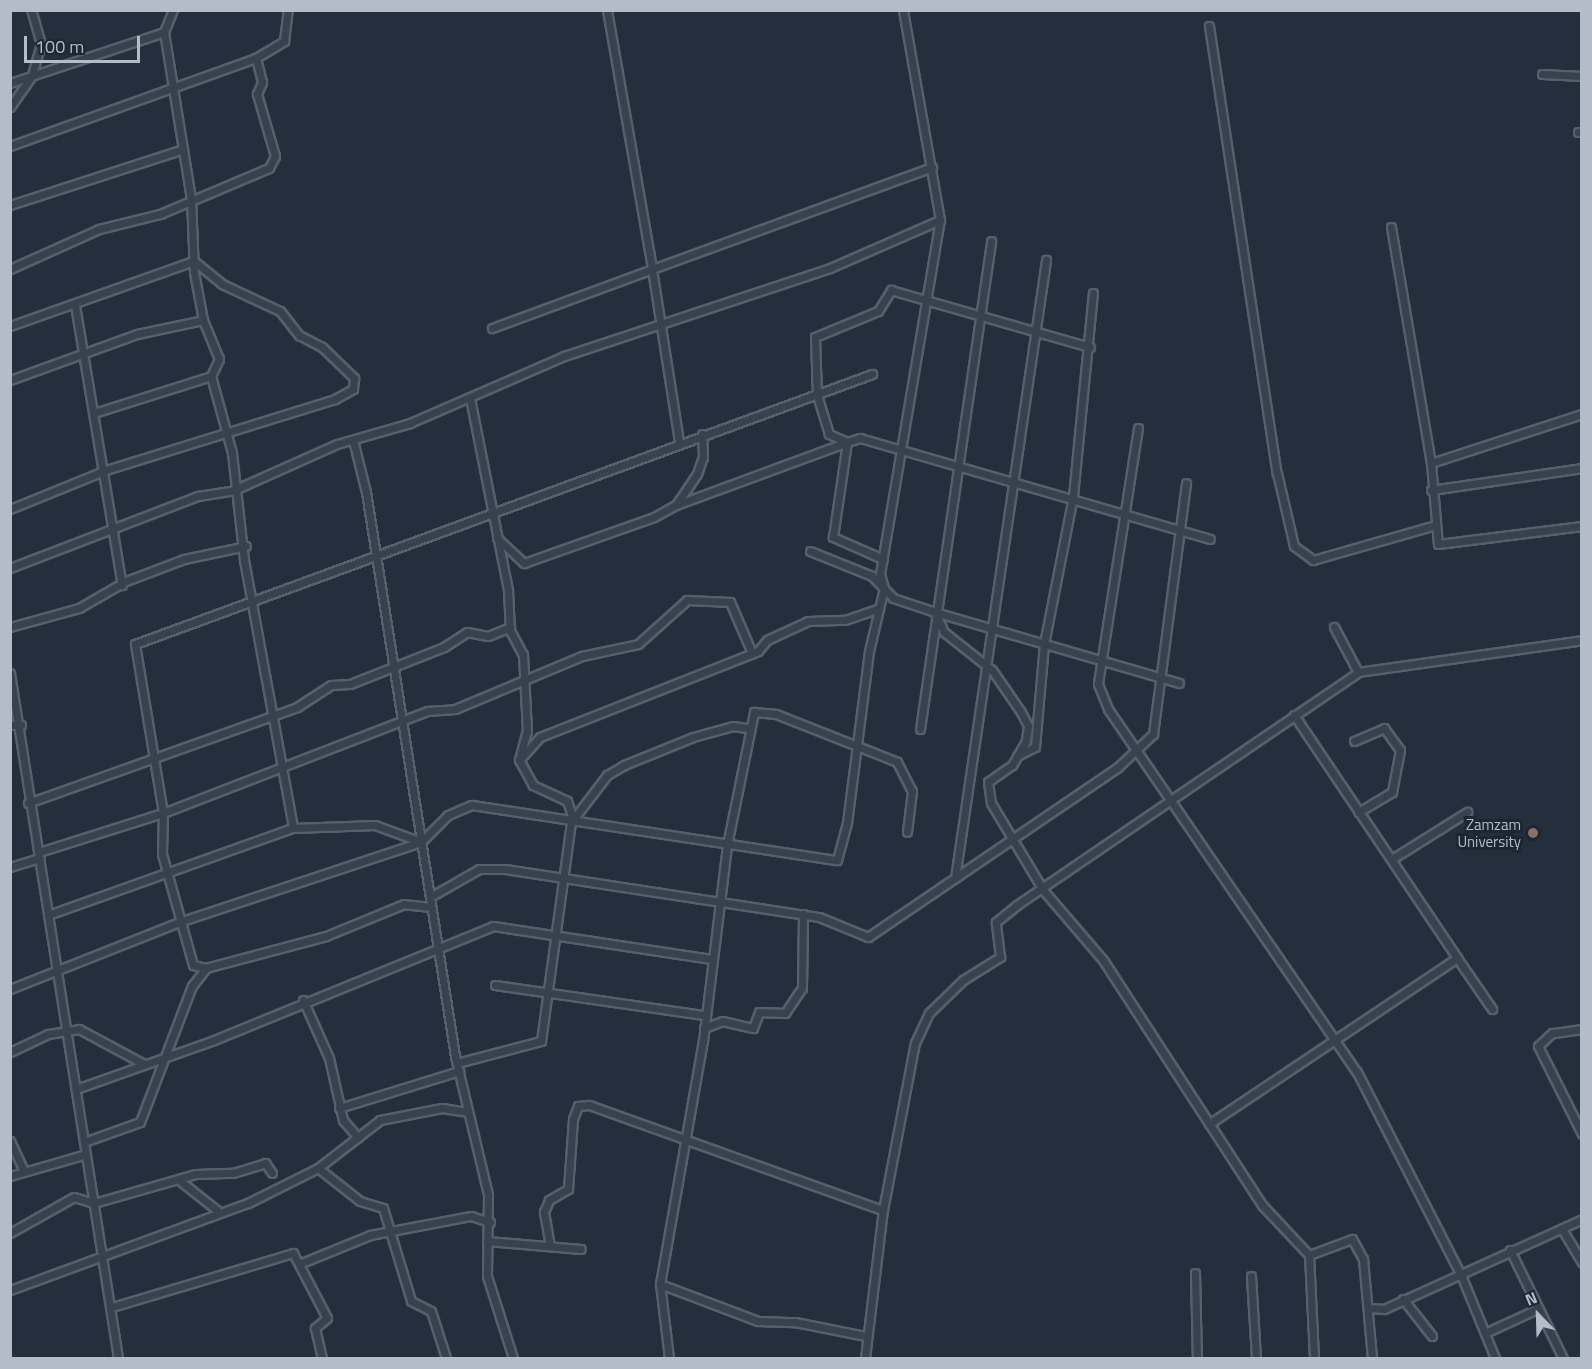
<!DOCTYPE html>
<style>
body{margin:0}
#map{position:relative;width:1592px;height:1369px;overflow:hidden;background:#242f3e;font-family:"Titillium Web",sans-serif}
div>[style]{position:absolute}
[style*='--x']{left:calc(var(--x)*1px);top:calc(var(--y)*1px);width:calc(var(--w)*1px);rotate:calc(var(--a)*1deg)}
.roads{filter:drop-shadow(2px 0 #565f6c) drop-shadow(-2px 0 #565f6c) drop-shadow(0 2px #565f6c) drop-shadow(0 -2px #565f6c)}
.street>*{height:7px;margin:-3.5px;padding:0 3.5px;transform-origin:3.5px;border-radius:3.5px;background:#38414e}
.dots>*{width:16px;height:16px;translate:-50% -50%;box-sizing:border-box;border:3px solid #1d2633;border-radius:50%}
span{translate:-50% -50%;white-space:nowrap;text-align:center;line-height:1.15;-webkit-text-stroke:6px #1d2633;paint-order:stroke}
.poi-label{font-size:15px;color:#b4bcc9}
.right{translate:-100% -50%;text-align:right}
.frame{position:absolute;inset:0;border:12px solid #b4bcc9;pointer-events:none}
.north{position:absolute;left:1508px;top:1285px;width:60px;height:60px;-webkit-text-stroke:4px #1d2633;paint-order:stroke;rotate:337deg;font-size:16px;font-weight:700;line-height:24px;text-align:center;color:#b4bcc9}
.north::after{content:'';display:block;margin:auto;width:21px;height:27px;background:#b4bcc9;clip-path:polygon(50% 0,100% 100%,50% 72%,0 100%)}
.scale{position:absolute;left:24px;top:36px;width:116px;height:27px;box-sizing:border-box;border:3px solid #b4bcc9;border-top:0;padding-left:8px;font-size:18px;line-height:21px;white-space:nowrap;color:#b4bcc9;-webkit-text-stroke:4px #1d2633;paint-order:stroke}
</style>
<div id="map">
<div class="roads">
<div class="street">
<i style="--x:607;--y:10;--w:263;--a:80.1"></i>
<i style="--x:652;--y:269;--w:298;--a:-20"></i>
<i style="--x:1209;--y:26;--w:452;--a:81.4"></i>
<i style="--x:1277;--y:473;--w:75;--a:76.9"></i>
<i style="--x:1294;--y:546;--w:24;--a:36"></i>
<i style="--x:1313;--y:560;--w:128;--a:-15.9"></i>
<i style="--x:164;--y:32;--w:168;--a:80.8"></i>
<i style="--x:191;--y:198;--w:74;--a:87.7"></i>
<i style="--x:194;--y:272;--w:49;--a:79.4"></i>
<i style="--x:203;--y:320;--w:42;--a:67.7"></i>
<i style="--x:219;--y:359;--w:19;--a:115"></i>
<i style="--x:211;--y:376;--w:80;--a:74.7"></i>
<i style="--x:232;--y:453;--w:108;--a:83.6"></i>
<i style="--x:244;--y:560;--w:272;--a:79.6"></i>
<i style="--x:293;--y:828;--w:82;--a:-2.1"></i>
<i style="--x:375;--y:825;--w:49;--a:20.3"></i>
<i style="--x:1542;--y:74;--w:40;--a:2.9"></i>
<i style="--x:10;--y:83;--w:162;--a:-18.3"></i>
<i style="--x:164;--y:32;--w:24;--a:-68"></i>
<i style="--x:10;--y:107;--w:39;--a:-55"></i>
<i style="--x:32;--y:75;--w:32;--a:-74"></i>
<i style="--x:41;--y:44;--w:35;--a:-106"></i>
<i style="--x:1578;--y:132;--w:4;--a:0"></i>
<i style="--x:10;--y:146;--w:261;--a:-19.7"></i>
<i style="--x:256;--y:58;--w:33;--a:-31"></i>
<i style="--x:284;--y:41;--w:31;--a:-83"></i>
<i style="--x:10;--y:205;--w:182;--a:-17.9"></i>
<i style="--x:1391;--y:227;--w:239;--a:80.4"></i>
<i style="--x:1431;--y:463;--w:81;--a:85.1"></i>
<i style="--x:1438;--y:544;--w:145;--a:-7.1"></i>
<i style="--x:10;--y:269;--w:98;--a:-24.2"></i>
<i style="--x:99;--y:229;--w:63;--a:-13.8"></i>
<i style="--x:160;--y:214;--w:118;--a:-22.9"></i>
<i style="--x:269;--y:168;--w:13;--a:-63"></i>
<i style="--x:275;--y:156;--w:65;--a:-106.2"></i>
<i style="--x:257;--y:94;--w:13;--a:-67"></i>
<i style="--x:262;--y:82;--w:25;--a:-104"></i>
<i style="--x:75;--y:305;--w:284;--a:80.5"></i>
<i style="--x:10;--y:326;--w:195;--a:-19.5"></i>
<i style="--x:194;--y:261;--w:36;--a:39"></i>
<i style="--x:222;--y:284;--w:64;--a:25"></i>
<i style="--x:280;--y:311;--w:31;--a:52"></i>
<i style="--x:299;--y:335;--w:26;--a:28"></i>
<i style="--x:322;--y:347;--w:45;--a:44.1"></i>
<i style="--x:354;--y:378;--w:11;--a:95"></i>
<i style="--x:353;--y:389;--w:21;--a:151"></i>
<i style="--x:335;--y:399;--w:240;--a:162.8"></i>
<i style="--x:106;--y:470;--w:104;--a:157.9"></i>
<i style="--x:492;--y:328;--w:171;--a:-20.2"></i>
<i style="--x:652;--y:269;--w:175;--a:81.1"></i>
<i style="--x:10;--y:380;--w:135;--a:-19.9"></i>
<i style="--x:137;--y:334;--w:67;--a:-12"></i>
<i style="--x:94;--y:413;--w:123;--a:-17.5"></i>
<i style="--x:1138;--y:428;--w:259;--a:98.9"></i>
<i style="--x:1098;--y:684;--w:27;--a:68"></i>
<i style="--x:1108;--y:709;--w:440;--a:55.6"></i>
<i style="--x:1357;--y:1072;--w:228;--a:62.9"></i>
<i style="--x:1461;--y:1275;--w:90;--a:67.7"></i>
<i style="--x:353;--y:440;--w:54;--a:76"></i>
<i style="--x:366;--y:492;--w:571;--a:81.03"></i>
<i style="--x:455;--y:1056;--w:143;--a:76.6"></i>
<i style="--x:488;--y:1195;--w:81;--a:90.7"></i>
<i style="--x:487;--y:1276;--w:86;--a:72.4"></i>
<i style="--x:1431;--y:463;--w:159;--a:-18"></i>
<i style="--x:1431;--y:490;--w:153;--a:-8.3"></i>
<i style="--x:676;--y:505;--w:182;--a:-20.2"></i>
<i style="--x:847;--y:442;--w:20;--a:-156"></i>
<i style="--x:829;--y:434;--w:41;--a:-107.1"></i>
<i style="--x:817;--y:395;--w:58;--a:-92"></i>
<i style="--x:815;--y:337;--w:68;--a:-22.4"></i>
<i style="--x:878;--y:311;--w:25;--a:-58"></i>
<i style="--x:891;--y:290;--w:207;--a:16"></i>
<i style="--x:497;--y:538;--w:37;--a:43"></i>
<i style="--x:524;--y:563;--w:138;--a:-19.5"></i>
<i style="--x:654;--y:517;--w:25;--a:-29"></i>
<i style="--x:676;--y:505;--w:37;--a:-56"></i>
<i style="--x:697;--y:474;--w:18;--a:-71"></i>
<i style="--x:703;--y:457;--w:23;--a:-92"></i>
<i style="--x:810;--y:551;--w:67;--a:22"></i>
<i style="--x:872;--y:576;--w:30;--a:46"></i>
<i style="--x:893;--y:598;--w:44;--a:18.4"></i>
<i style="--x:935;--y:612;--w:22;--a:66"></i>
<i style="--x:944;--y:632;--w:61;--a:38.4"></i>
<i style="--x:992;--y:670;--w:51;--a:55.4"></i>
<i style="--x:1021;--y:712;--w:16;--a:63"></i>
<i style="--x:1028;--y:726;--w:15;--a:98"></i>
<i style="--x:1026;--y:741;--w:28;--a:120"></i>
<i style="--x:1012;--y:765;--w:29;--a:145"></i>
<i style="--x:988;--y:782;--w:21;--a:82"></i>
<i style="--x:991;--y:803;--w:101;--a:59.1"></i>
<i style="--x:1043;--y:890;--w:92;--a:49.4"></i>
<i style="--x:1103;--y:960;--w:293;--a:57"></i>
<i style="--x:1263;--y:1206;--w:67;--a:46.8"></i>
<i style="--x:1309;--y:1255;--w:103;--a:87.2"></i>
<i style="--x:883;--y:559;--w:55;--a:-156.3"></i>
<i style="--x:833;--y:537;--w:96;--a:-81.6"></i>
<i style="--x:847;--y:442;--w:14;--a:-17"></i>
<i style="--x:860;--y:438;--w:364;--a:16.1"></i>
<i style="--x:10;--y:568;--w:201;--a:-21"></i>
<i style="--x:198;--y:496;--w:36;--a:-9"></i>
<i style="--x:234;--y:490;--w:113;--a:-24.1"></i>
<i style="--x:337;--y:444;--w:76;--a:-16"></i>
<i style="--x:410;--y:423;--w:168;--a:-23.5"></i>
<i style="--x:564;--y:356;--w:280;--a:-18.3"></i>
<i style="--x:830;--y:268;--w:120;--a:-23.6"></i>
<i style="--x:935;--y:612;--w:254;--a:16.2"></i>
<i style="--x:10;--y:627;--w:72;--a:-15.4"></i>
<i style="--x:79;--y:608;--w:54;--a:-29.9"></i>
<i style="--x:126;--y:581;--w:62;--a:-20.8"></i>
<i style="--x:184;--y:559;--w:63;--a:-11.8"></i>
<i style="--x:1358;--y:672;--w:226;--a:-8.1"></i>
<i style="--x:10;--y:673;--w:693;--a:81.04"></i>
<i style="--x:1294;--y:715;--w:293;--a:56.1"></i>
<i style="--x:10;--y:725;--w:11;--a:0"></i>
<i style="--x:920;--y:729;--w:493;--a:-81.7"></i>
<i style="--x:1354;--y:741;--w:33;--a:-23"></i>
<i style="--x:1384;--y:728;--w:27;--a:54"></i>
<i style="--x:1400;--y:750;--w:43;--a:100.8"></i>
<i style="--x:1392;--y:792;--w:39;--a:149"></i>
<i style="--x:1017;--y:756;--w:20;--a:-27"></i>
<i style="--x:1035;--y:747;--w:103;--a:-85"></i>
<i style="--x:1044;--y:644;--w:151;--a:-78.9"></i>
<i style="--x:1073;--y:496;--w:204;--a:-84.4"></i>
<i style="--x:521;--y:758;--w:28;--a:-48"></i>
<i style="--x:540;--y:737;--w:234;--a:-21.5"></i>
<i style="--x:758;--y:651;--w:14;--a:-51"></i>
<i style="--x:767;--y:640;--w:45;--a:-24.9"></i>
<i style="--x:808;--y:621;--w:37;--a:-2"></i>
<i style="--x:845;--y:620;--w:36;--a:-19"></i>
<i style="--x:28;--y:803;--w:286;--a:-19.6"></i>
<i style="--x:297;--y:707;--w:40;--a:-32.9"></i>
<i style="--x:331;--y:685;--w:19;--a:-3"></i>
<i style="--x:350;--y:684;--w:101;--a:-21.5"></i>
<i style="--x:444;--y:647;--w:27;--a:-33"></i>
<i style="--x:467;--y:632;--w:21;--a:11"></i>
<i style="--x:488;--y:636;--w:24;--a:-22"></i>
<i style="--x:572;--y:821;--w:58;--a:-52.7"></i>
<i style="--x:607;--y:775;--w:20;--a:-30"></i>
<i style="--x:624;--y:765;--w:74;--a:-22.1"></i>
<i style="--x:693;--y:737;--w:41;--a:-15.4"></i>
<i style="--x:733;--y:726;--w:14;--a:8"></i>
<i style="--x:39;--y:852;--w:130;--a:-17.5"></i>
<i style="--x:163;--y:813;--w:284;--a:-21.1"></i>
<i style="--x:428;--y:711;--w:27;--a:-4"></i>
<i style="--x:455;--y:709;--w:138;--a:-22.7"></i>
<i style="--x:582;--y:656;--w:57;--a:-12.1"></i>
<i style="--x:638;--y:644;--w:66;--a:-41.9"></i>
<i style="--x:687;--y:600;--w:43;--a:2.7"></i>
<i style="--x:730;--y:602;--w:56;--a:66.7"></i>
<i style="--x:1392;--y:859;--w:89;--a:-32.1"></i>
<i style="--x:10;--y:867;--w:31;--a:-17"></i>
<i style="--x:955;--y:878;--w:625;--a:-81.62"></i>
<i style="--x:430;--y:897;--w:56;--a:-29.7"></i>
<i style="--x:479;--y:869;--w:26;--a:0"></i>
<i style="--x:505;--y:869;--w:318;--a:8.7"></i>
<i style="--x:819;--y:917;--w:53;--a:22.2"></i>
<i style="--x:868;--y:937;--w:302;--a:-34.2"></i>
<i style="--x:1118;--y:767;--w:48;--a:-43.3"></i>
<i style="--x:1153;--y:734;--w:253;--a:-82.5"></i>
<i style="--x:431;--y:907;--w:27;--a:-174"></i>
<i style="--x:404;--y:904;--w:84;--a:157.7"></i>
<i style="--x:326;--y:936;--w:124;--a:165.1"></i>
<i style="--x:206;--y:968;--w:13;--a:-167"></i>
<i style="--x:193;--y:965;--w:115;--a:-105.6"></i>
<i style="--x:162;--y:854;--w:41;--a:-88.6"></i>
<i style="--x:163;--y:813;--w:171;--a:-99.4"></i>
<i style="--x:135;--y:644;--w:785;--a:-20.12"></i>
<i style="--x:48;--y:915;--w:260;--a:-19.6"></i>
<i style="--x:495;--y:985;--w:211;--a:8.2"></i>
<i style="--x:10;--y:989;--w:182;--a:-21.6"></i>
<i style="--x:179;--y:922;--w:255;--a:-18.3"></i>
<i style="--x:421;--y:842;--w:38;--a:-45"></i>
<i style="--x:448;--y:815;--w:26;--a:-23"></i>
<i style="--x:472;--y:805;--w:369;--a:8.6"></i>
<i style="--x:837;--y:860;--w:38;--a:-75"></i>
<i style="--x:847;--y:823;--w:173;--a:-82.7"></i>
<i style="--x:869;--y:651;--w:65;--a:-76.6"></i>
<i style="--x:884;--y:588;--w:15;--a:-106"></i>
<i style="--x:880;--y:574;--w:359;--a:-80.4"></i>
<i style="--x:940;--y:220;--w:213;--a:-100"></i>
<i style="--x:303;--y:1000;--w:64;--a:65.9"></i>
<i style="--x:329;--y:1058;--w:64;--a:77.3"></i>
<i style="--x:343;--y:1120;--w:23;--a:50"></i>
<i style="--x:704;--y:1028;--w:19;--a:-21"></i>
<i style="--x:722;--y:1021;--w:32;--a:13"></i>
<i style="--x:753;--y:1028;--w:17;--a:-69"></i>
<i style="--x:759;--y:1012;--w:26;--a:2"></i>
<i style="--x:785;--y:1013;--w:30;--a:-56"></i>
<i style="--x:802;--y:988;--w:74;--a:-89.2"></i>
<i style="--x:1582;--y:1029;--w:30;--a:172"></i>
<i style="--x:1552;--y:1033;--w:19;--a:137"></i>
<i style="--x:1538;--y:1046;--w:98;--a:63.4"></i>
<i style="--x:10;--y:1052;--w:42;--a:-25.3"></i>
<i style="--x:48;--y:1034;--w:31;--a:-9"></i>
<i style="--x:79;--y:1029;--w:74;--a:28.3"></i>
<i style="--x:457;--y:1063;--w:87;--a:-14.7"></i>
<i style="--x:541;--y:1041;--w:227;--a:-82.2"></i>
<i style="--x:572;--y:816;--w:16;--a:-108"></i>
<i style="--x:567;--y:801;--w:38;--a:-155"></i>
<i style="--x:533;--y:785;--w:29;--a:-119"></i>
<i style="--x:519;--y:760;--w:30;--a:-75"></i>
<i style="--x:527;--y:731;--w:76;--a:-93"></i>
<i style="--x:523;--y:655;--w:27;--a:-118"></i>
<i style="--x:510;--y:631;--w:41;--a:-92.8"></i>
<i style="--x:508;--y:590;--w:196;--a:-101.2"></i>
<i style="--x:76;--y:1089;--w:146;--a:-19.5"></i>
<i style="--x:214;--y:1040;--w:301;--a:-22.2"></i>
<i style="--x:493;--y:926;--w:219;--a:8.6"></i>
<i style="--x:339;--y:1108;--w:126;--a:-17.1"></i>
<i style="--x:1209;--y:1124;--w:298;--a:-33.8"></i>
<i style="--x:1457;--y:958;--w:62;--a:55.5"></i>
<i style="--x:10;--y:1141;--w:33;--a:65"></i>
<i style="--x:84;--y:1142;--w:59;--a:-19.7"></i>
<i style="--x:140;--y:1122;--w:146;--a:-69.1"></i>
<i style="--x:192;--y:986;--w:23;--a:-52"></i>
<i style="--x:318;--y:1168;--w:53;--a:38.2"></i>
<i style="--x:360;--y:1201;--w:24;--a:17"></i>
<i style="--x:383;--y:1208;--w:97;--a:73.2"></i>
<i style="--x:411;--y:1301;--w:22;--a:27"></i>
<i style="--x:431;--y:1311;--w:49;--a:72.3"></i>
<i style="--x:10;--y:1176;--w:79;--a:-16.1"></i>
<i style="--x:179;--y:1180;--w:50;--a:38.5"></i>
<i style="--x:1562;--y:1229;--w:39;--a:59"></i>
<i style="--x:10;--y:1233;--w:73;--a:-29.4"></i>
<i style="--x:74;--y:1197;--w:21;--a:17"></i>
<i style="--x:94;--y:1203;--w:106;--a:-15.9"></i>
<i style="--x:196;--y:1174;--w:37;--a:-2"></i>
<i style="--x:233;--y:1173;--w:34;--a:-17"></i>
<i style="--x:265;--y:1163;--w:12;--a:55"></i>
<i style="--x:487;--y:1241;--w:94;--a:4.9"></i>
<i style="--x:550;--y:1246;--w:35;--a:-100"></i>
<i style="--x:544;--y:1212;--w:13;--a:-67"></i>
<i style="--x:549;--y:1200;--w:22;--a:-30"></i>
<i style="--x:568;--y:1189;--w:70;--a:-85.9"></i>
<i style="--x:573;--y:1119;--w:14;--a:-69"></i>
<i style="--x:578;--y:1106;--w:11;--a:-5"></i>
<i style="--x:589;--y:1105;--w:312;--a:19.7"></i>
<i style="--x:1510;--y:1250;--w:120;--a:63.9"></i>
<i style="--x:1309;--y:1255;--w:46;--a:-20.4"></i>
<i style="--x:1352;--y:1239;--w:23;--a:61"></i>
<i style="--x:1363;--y:1259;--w:99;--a:84.8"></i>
<i style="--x:299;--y:1264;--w:77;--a:-22.2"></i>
<i style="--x:370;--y:1235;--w:103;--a:-10.7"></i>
<i style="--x:471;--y:1216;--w:20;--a:18"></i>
<i style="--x:1195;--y:1273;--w:85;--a:88.7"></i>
<i style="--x:1251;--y:1276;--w:82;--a:86.5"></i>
<i style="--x:660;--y:1284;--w:105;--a:20.7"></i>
<i style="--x:758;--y:1321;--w:37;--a:2"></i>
<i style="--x:795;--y:1322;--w:71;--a:11.3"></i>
<i style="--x:10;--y:1290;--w:253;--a:-20.1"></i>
<i style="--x:248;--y:1203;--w:78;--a:-26.6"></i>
<i style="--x:318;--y:1168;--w:78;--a:-37.7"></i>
<i style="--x:380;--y:1120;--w:63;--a:-11"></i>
<i style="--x:442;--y:1108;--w:25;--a:9"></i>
<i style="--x:1403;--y:1299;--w:47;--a:51.9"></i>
<i style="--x:112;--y:1307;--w:189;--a:-16.6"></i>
<i style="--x:293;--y:1253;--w:73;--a:62.4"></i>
<i style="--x:327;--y:1318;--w:16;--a:140"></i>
<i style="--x:315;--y:1328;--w:31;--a:77"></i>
<i style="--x:1368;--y:1308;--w:16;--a:4"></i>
<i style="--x:1384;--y:1309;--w:217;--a:-24.4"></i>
<i style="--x:1485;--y:1333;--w:57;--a:-24.8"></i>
<i style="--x:669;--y:1358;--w:75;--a:-96.9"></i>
<i style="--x:660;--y:1284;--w:247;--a:-80"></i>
<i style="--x:703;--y:1041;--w:197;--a:-83"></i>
<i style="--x:727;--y:845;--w:136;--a:-78.5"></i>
<i style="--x:754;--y:712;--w:22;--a:5"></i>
<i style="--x:776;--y:714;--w:130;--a:21.6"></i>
<i style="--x:897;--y:762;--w:33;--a:63"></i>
<i style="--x:912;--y:791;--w:41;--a:97"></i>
<i style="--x:865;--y:1358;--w:149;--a:-83.1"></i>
<i style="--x:883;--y:1210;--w:170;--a:-79.2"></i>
<i style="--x:915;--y:1043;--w:33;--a:-65"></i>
<i style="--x:929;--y:1013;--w:47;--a:-44.1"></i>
<i style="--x:963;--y:980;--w:44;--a:-31.9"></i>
<i style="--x:1000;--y:957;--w:35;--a:-97"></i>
<i style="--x:996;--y:922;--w:27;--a:-39"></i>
<i style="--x:1017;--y:905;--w:413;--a:-34.3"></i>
<i style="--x:1358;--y:672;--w:51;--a:-118.1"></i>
</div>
</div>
<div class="dots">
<i style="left:1533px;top:833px;background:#8d6e63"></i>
</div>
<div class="poi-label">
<span class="right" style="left:1521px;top:833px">Zamzam<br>University</span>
</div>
<div class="frame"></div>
<div class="north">N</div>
<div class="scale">100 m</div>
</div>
